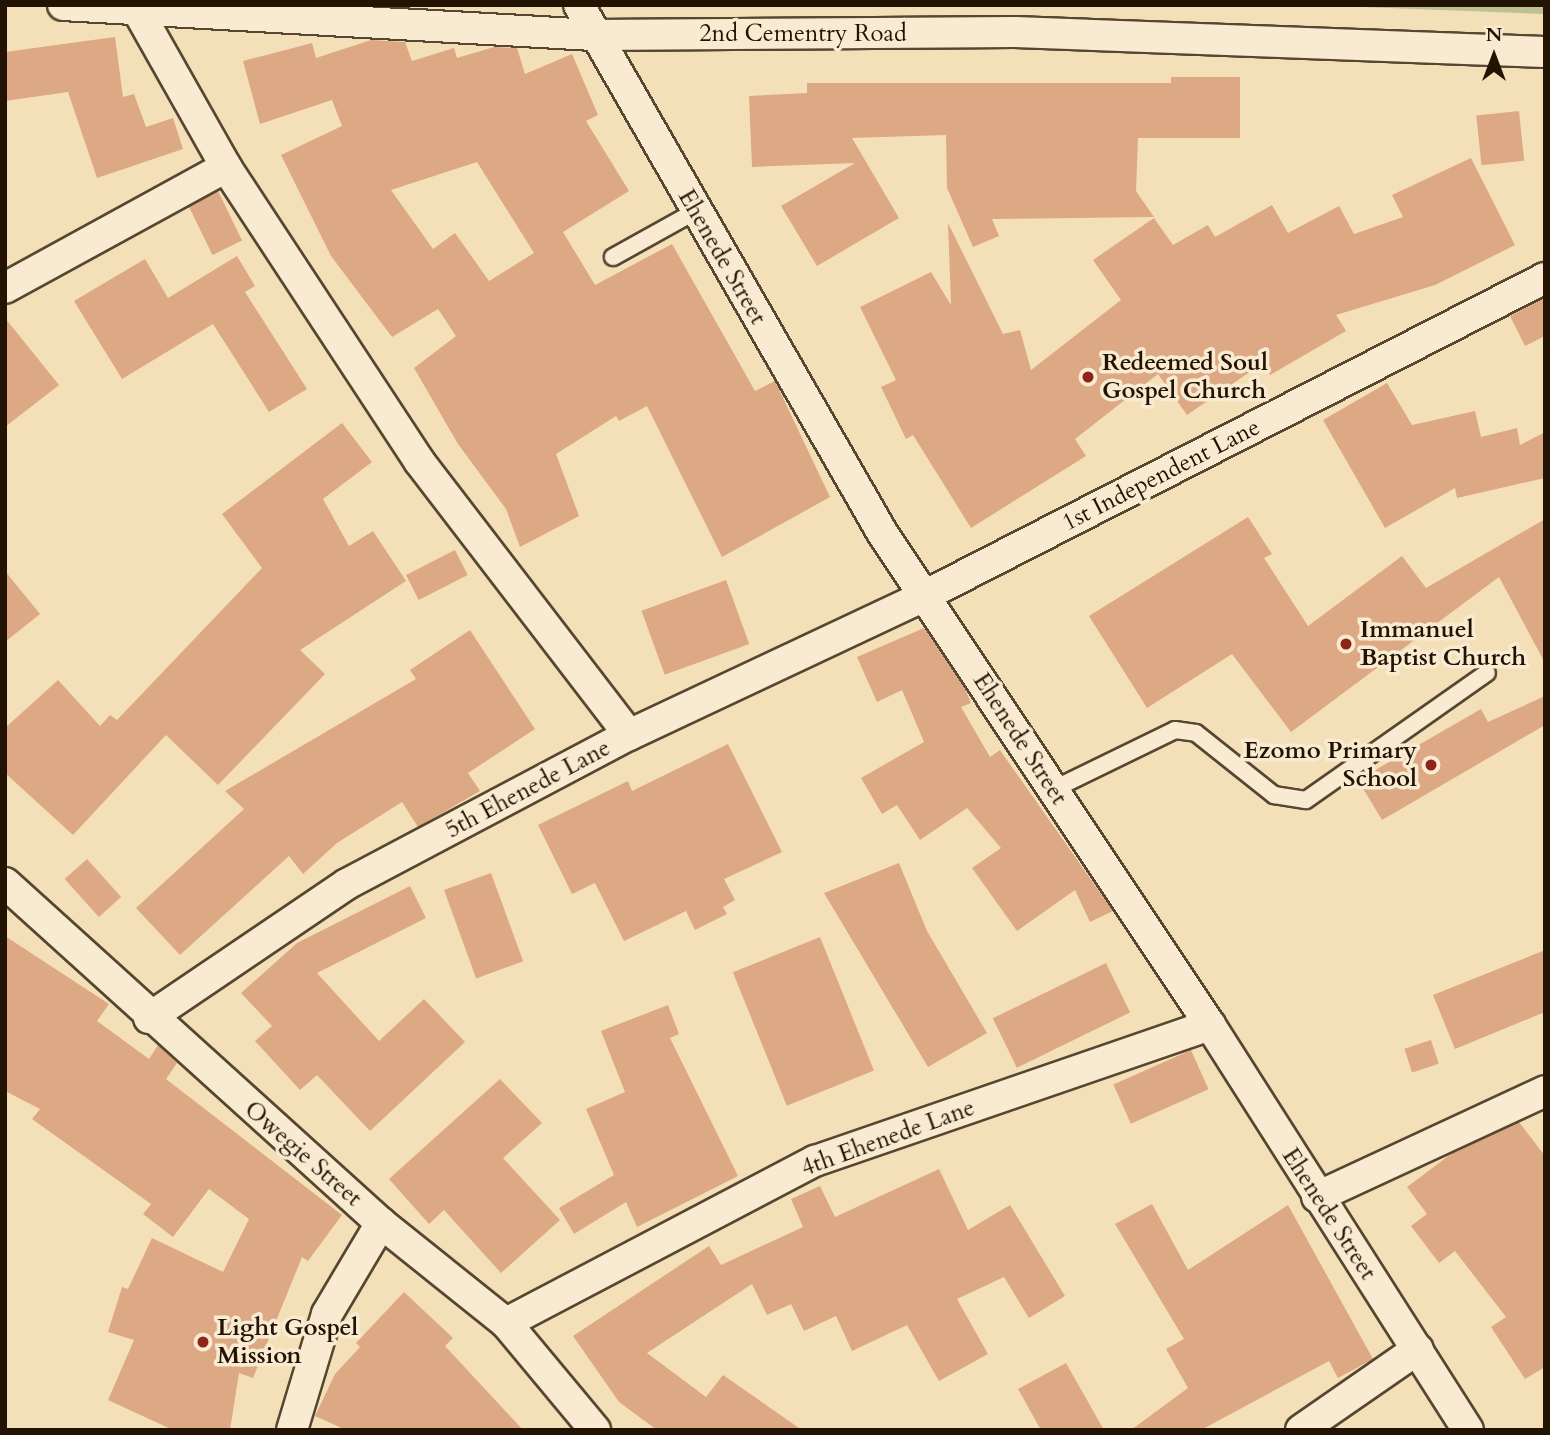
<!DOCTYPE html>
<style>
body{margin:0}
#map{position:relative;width:1550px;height:1435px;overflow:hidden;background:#f4e0b8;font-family:Cardo,serif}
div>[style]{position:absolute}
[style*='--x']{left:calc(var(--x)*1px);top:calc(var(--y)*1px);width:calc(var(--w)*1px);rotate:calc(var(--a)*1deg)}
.green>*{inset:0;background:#bbc28f}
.building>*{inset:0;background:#dda884;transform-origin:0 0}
.roads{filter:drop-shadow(2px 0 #574630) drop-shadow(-2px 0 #574630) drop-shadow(0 2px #574630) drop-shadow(0 -2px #574630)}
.lane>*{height:16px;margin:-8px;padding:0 8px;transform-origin:8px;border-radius:8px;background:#f8ebd1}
.street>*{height:30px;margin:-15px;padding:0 15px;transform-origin:15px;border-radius:15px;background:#f8ebd1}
.dots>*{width:19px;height:19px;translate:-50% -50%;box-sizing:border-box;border:4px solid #f8ebd1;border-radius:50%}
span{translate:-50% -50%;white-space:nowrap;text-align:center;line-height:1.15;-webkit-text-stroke:7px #f8ebd1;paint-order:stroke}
.street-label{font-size:24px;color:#231303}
.poi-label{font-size:24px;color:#231303;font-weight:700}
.left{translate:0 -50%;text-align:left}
.right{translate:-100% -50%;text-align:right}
.frame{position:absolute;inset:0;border:7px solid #231303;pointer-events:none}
.north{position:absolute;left:1459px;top:21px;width:70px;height:70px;-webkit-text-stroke:5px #f8ebd1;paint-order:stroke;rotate:0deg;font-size:19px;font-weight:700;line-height:28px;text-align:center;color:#231303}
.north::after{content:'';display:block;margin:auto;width:24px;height:32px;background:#231303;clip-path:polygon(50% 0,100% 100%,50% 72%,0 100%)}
</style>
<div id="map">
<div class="green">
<i style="clip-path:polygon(1309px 5px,1545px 5px,1545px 14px)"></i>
</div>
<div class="building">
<i style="clip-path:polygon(115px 37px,123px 97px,134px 94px,146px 127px,173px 118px,183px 149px,97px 178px,68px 92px,5px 101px,5px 52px)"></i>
<i style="clip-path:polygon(evenodd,371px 40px,405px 42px,412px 61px,454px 48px,457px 58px,494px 47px,517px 48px,525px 74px,572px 54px,598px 115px,586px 121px,629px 191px,563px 232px,595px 285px,672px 244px,755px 391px,775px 381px,830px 497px,722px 557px,647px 406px,619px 421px,616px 416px,556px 454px,579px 516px,520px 547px,506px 509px,458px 444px,414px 368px,456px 336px,438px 309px,392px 337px,331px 256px,281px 155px,342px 126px,332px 100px,260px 124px,243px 61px,312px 43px,316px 58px,371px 40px,477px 162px,534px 253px,489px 281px,455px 233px,433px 249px,391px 190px,477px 162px)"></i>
<i style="clip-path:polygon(1171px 77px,1240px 77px,1240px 138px,1138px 138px,1136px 191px,1154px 217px,992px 219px,999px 236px,973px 247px,947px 188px,946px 135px,852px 138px,899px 218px,817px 266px,781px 206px,855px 163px,752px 167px,749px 96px,807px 93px,807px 83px,1171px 83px)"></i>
<i style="left:1519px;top:111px;width:50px;height:43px;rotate:84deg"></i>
<i style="clip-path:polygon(1471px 158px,1515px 245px,1435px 285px,1336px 315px,1346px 331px,1270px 375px,1263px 363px,1187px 415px,1158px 374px,1075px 439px,1086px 456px,971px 528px,913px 435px,906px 439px,881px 387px,896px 380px,860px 307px,931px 272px,951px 305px,948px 223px,1003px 334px,1020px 330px,1031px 370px,1121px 300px,1093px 260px,1154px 218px,1173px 245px,1208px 225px,1215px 237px,1272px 205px,1288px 233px,1339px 206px,1354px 234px,1403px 217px,1392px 195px)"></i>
<i style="left:218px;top:191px;width:55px;height:33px;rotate:64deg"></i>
<i style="clip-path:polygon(237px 256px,255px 286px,245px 292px,307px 389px,269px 412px,213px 324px,122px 379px,74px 301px,145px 259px,168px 298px)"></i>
<i style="clip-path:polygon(1545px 298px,1545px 336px,1525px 346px,1510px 316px)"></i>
<i style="clip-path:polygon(5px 318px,59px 385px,5px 427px)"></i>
<i style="clip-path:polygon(1387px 383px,1412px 425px,1475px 411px,1481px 437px,1517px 428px,1520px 445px,1545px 432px,1545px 478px,1457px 498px,1455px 488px,1385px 528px,1323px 420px)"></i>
<i style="clip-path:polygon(342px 423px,372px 462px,323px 499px,349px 546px,373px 531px,406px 581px,300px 650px,325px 674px,218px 785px,166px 735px,73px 835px,5px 773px,5px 728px,58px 680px,100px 726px,110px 715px,117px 720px,262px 568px,222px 514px)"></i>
<i style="clip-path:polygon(1248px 517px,1272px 554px,1264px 558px,1308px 626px,1402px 556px,1426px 588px,1545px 519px,1545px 663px,1499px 577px,1291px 732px,1232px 654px,1147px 708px,1089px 616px)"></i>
<i style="left:455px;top:550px;width:28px;height:55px;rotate:63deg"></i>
<i style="clip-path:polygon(5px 571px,40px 614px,5px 642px)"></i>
<i style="left:726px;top:580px;width:68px;height:90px;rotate:70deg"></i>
<i style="clip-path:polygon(924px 628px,965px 689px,971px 703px,961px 707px,990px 757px,1000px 750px,1113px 911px,1090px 922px,1075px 890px,1017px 931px,972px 868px,1001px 848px,967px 808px,920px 840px,897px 805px,882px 814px,861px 778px,924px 742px,902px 690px,877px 702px,857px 657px)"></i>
<i style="clip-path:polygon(470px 630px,535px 729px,468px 773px,480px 791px,418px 827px,402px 802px,337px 843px,303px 874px,289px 856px,180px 955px,136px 908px,244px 809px,225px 791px,416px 679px,410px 670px)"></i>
<i style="clip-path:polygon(1545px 696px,1545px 725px,1382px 820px,1358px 780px,1481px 709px,1488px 722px)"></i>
<i style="clip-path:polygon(728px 744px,782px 852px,724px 879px,735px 900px,723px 907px,727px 914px,695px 930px,686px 911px,624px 941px,595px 883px,572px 894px,538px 825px,628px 781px,632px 791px)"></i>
<i style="left:87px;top:859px;width:51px;height:30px;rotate:48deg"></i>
<i style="clip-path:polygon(899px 863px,927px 931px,987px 1033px,928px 1067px,824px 893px)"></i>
<i style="left:491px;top:873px;width:94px;height:50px;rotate:70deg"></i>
<i style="clip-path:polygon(410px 886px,426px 918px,317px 973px,379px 1041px,424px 999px,465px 1042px,370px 1131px,317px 1075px,300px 1090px,255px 1041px,272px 1026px,241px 993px,297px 943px)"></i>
<i style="clip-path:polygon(5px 936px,109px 1004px,97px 1021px,149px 1059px,158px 1045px,177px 1063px,166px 1079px,342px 1215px,308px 1261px,302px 1257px,253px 1378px,239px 1373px,230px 1430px,173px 1430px,108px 1400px,134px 1340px,108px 1332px,122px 1287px,128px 1289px,152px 1238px,223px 1272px,249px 1219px,209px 1189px,173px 1237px,143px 1214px,151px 1204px,32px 1119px,40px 1109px,5px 1091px)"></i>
<i style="left:820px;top:937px;width:144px;height:94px;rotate:68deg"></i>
<i style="clip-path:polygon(1545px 950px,1545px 1012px,1455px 1049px,1433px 995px)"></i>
<i style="left:1106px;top:963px;width:55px;height:126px;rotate:64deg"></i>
<i style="clip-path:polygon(668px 1005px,679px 1034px,670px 1038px,738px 1176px,637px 1227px,626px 1202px,574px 1234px,559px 1208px,614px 1175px,586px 1109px,625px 1092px,601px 1031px)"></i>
<i style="left:1431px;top:1040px;width:25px;height:28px;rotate:72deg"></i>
<i style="left:1191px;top:1050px;width:43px;height:85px;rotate:66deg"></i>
<i style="clip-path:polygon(500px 1079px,542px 1123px,503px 1158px,560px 1220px,501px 1273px,444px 1210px,429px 1224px,389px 1179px)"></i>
<i style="clip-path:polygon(1519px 1122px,1545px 1156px,1545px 1367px,1525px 1379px,1491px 1327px,1506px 1317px,1455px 1251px,1439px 1263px,1411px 1226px,1427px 1214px,1407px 1187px,1451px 1154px)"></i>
<i style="clip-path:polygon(939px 1169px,968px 1230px,1010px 1205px,1065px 1296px,1029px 1318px,1004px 1277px,957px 1299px,988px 1354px,939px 1381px,907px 1325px,852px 1351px,836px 1316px,804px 1331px,791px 1304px,767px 1315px,752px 1284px,647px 1353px,706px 1397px,723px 1375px,802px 1430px,657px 1430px,619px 1402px,573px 1336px,709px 1246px,721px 1265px,803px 1227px,791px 1199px,820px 1186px,835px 1217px)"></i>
<i style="clip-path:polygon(1152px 1204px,1188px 1270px,1288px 1205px,1373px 1359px,1338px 1378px,1329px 1361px,1201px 1430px,1131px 1430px,1188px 1388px,1166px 1349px,1184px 1339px,1115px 1224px)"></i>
<i style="clip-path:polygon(404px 1292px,453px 1338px,445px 1346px,523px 1430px,346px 1430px,315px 1416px,335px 1374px,360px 1347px,356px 1343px)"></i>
<i style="clip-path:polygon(1066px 1363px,1104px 1430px,1041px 1430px,1018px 1389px)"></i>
</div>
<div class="roads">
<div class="lane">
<i style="--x:613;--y:257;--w:95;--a:-29"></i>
<i style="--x:1052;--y:790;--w:137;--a:-26"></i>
<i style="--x:1175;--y:730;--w:21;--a:8"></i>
<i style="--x:1196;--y:733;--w:100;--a:38.5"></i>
<i style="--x:1274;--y:795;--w:32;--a:9"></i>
<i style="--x:1306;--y:800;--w:221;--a:-35.1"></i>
</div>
<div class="street">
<i style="--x:63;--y:5;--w:531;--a:3.24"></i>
<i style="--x:593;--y:35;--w:422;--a:-0.4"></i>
<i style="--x:1015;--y:32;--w:530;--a:2.16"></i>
<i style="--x:579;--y:5;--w:610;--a:60.12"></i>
<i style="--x:883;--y:534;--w:590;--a:56.34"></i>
<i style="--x:1210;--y:1025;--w:480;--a:57.5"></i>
<i style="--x:139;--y:13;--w:177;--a:60.5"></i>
<i style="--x:226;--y:167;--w:352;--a:56.7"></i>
<i style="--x:419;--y:461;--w:345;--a:52.5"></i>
<i style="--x:5;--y:288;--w:252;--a:-28.7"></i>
<i style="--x:5;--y:883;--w:507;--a:42.12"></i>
<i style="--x:381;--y:1223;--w:160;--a:38.7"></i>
<i style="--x:506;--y:1323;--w:139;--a:50.2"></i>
<i style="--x:149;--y:1018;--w:239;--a:-34.1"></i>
<i style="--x:347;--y:884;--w:319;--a:-27.9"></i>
<i style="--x:629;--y:735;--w:328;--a:-25.2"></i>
<i style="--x:926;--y:595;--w:695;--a:-27.12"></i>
<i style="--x:1317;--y:1197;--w:251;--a:-24.9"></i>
<i style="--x:506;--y:1323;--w:349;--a:-27.7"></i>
<i style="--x:815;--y:1161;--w:418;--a:-19"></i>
<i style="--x:292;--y:1430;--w:121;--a:-73.2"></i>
<i style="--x:327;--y:1314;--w:106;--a:-59.3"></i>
<i style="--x:1301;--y:1430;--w:142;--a:-34.7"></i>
</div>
</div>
<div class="dots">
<i style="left:1088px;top:377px;background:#8f2418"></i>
<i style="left:1346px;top:644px;background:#8f2418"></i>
<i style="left:1431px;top:765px;background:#8f2418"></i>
<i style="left:203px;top:1342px;background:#8f2418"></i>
</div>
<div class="street-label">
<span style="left:803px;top:34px">2nd Cementry Road</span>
<span style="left:722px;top:257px;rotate:60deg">Ehenede Street</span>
<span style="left:1161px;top:475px;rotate:-27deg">1st Independent Lane</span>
<span style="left:1020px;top:739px;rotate:57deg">Ehenede Street</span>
<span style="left:528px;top:789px;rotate:-28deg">5th Ehenede Lane</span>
<span style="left:888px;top:1138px;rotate:-20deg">4th Ehenede Lane</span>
<span style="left:303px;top:1154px;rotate:41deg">Owegie Street</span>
<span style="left:1329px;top:1214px;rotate:57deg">Ehenede Street</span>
</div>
<div class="poi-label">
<span class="left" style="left:1102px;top:377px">Redeemed Soul<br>Gospel Church</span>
<span class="left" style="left:1360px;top:644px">Immanuel<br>Baptist Church</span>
<span class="right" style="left:1417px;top:765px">Ezomo Primary<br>School</span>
<span class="left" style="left:217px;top:1342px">Light Gospel<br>Mission</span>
</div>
<div class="frame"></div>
<div class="north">N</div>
</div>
